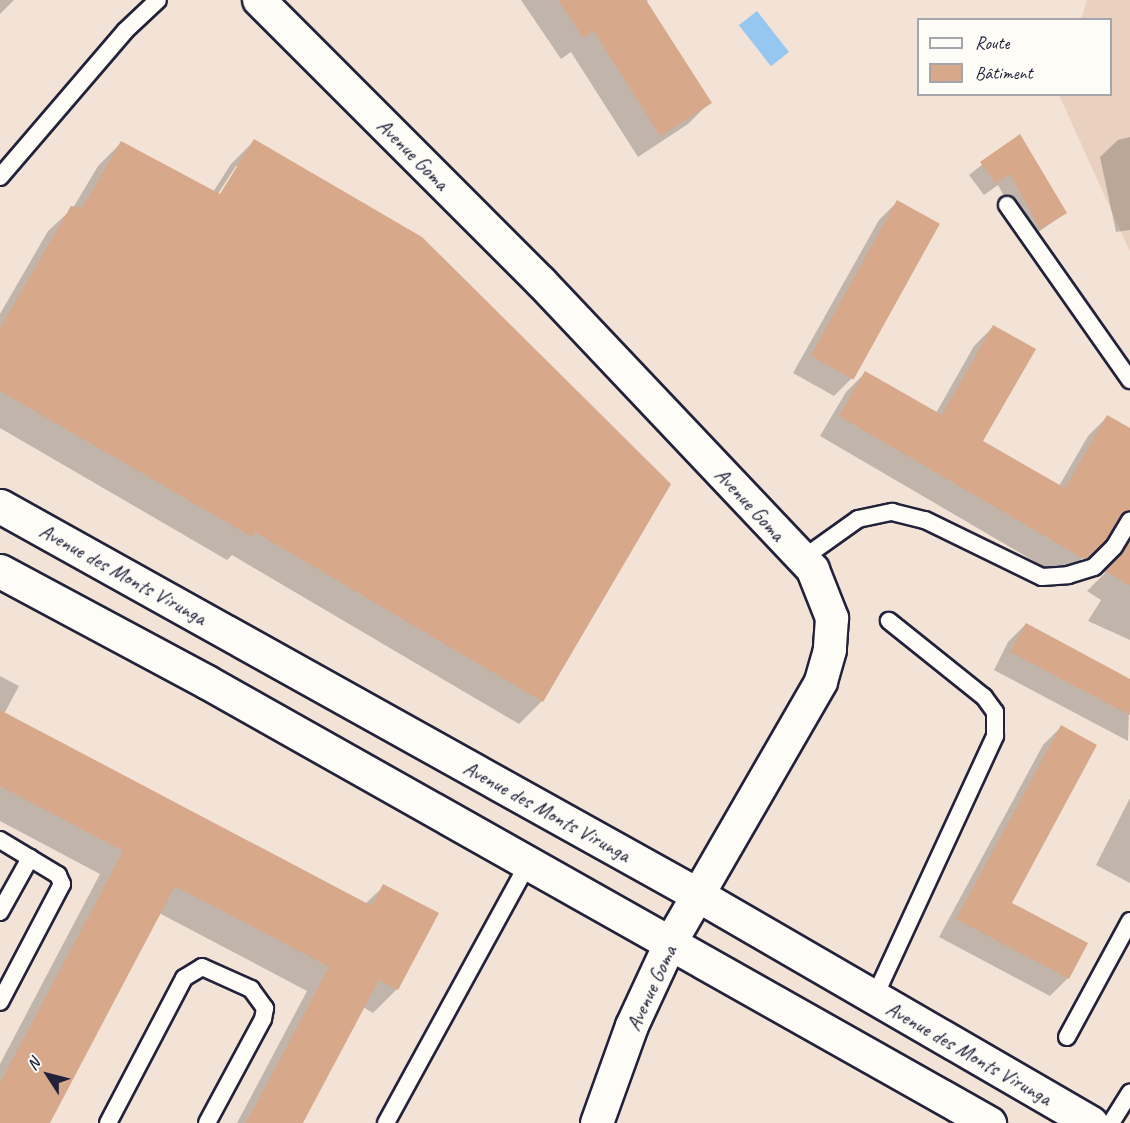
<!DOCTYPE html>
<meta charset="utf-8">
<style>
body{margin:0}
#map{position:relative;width:1130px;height:1123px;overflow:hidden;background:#f2e3d6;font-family:Caveat,sans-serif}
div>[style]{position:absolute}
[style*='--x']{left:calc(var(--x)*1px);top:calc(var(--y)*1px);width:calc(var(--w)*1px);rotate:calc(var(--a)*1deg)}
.built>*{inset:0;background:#ead1bf}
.water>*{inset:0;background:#95c7f1;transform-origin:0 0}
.shadow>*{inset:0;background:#0003}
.building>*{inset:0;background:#d8a88a;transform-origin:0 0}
.roads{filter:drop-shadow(2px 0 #22223b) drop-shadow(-2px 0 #22223b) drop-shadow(0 2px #22223b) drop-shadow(0 -2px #22223b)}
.service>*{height:16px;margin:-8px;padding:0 8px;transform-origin:8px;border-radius:8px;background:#fdfcf7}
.minor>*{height:32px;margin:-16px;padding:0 16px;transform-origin:16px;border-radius:16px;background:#fdfcf7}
.tertiary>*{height:33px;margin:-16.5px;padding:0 16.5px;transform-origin:16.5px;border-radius:16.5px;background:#fdfcf7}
span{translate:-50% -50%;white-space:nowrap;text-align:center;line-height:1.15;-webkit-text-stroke:5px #fdfcf7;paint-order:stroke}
.street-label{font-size:21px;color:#22223b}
.legend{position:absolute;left:917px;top:18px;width:195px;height:78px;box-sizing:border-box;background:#fdfcf7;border:2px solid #a5a5ac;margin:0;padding:8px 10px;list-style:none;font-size:18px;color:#22223b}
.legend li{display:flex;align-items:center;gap:12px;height:30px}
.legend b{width:30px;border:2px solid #a5a5ac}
.north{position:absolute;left:18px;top:1045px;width:60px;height:60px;-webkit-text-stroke:4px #fdfcf7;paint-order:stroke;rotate:306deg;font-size:16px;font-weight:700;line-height:24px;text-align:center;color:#22223b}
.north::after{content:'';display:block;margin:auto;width:21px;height:27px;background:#22223b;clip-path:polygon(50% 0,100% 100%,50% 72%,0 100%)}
</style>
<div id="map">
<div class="built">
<i style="clip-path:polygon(1087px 0,1130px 0,1130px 252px,1059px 95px,1110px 94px,1110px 20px,1081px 19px)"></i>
</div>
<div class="water">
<i style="left:757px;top:11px;width:52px;height:23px;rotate:52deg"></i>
</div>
<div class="shadow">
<i style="clip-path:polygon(0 0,14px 0,0 14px)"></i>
<i style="clip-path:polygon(521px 0,648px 0,646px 2px,710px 102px,688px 124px,638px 157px,571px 52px,561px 59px)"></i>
<i style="clip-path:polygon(1019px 136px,1066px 213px,1028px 239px,998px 185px,984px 195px,969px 175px)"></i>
<i style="clip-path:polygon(1130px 137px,1130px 230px,1116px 232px,1100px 157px,1118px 140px)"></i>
<i style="clip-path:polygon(evenodd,254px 141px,542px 701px,519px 724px,232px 555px,227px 560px,0 428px,0 314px,48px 231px,73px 208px,98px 166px,121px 143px,213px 192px,231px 164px,254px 141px,236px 166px,239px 166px,217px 201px,214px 200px,236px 166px)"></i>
<i style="clip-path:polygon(897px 202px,852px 378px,834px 396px,793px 373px,879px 220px)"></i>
<i style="clip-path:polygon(993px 327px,981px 442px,1059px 486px,1088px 436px,1107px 417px,1130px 430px,1130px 640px,1088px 621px,1101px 600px,1087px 591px,1104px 574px,1120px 546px,1117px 530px,1110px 530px,1063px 578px,820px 436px,846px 392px,865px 373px,936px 413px,974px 346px)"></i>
<i style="clip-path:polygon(1026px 624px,1130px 680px,1128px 741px,994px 670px,1008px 642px)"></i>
<i style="clip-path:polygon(0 676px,19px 686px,4px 714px,365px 904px,384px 886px,397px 989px,373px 1013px,363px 1007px,302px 1123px,237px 1123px,307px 991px,159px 913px,48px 1123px,0 1123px,0 1064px,100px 874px,0 821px)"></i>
<i style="clip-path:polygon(1061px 727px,1010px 903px,1068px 978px,1050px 996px,939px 937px,1043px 745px)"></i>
<i style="clip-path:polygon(1130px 798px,1130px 883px,1096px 865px)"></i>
</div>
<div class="building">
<i style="clip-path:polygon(558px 0,646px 0,712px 103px,660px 136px,594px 31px,583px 38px)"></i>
<i style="clip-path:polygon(1020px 134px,1067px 213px,1040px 229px,1010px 174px,996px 184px,980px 162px)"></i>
<i style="clip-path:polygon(254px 139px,422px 237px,671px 484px,543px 702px,255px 532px,252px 537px,0 391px,0 328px,71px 206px,82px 208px,121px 141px,220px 194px)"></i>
<i style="left:897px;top:200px;width:49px;height:178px;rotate:29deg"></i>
<i style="clip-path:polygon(993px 325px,1036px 349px,983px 441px,1065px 488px,1107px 415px,1130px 428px,1130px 510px,1121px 514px,1106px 541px,1088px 558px,1084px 559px,839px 416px,865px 371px,942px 415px)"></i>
<i style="clip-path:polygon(1130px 541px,1130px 586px,1105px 571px)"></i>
<i style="clip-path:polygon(1026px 623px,1130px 679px,1130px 715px,1010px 652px)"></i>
<i style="clip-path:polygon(0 710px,372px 906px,383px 884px,439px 913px,398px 990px,379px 980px,303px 1123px,246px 1123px,329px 967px,175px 886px,50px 1123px,0 1123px,0 1083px,123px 851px,0 786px)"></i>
<i style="clip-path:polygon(1061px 725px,1097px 745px,1012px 903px,1088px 943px,1069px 979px,956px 919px)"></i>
</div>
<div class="roads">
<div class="service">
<i style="--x:0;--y:177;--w:192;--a:-49.4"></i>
<i style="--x:125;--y:31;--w:45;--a:-43.2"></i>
<i style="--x:1007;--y:205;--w:214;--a:54.9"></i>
<i style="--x:802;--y:559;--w:69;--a:-35.5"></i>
<i style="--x:858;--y:519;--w:35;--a:-12"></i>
<i style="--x:892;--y:512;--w:34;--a:14"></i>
<i style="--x:925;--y:520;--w:130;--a:26"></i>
<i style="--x:1042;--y:577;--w:26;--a:-4"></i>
<i style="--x:1068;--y:575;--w:27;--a:-17"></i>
<i style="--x:1094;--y:567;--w:28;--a:-45"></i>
<i style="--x:1114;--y:547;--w:31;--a:-59"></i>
<i style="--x:0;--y:840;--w:68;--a:31.1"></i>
<i style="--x:58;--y:875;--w:10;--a:66"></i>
<i style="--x:62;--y:884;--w:133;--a:117.7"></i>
<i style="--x:0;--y:912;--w:62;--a:-60.9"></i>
<i style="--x:874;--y:998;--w:289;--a:-65.2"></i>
<i style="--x:995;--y:736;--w:24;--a:-90"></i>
<i style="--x:995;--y:712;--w:19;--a:-126"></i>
<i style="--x:984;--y:697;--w:122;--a:-141.3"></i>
<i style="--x:1067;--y:1037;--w:132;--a:-61.5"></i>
<i style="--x:108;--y:1123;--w:164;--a:-62.3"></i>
<i style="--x:184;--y:978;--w:21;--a:-31"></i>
<i style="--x:202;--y:967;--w:54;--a:24.2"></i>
<i style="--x:251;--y:989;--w:24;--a:54"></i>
<i style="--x:265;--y:1008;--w:11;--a:100"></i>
<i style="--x:263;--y:1019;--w:118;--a:118.3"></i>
<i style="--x:386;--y:1123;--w:295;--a:-61.3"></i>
<i style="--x:1111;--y:1123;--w:36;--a:-58"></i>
</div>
<div class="minor">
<i style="--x:259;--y:0;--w:399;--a:45"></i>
<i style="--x:541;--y:282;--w:396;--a:46.6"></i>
<i style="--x:813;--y:570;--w:52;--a:68.4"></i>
<i style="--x:832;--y:618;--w:32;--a:94"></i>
<i style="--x:830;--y:650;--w:33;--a:106"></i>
<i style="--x:821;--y:682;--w:300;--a:120"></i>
<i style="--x:671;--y:942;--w:93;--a:114.9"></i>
<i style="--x:632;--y:1026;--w:103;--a:109.8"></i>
</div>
<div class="tertiary">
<i style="--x:0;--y:506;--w:799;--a:29.13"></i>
<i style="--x:698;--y:895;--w:454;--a:30.1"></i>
<i style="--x:0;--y:571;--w:235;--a:28.2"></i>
<i style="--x:207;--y:682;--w:898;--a:29.42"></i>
</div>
</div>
<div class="street-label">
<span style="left:413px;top:154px;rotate:45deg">Avenue Goma</span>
<span style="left:750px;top:504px;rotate:47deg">Avenue Goma</span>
<span style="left:123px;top:574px;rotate:29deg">Avenue des Monts Virunga</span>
<span style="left:547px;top:811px;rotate:29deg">Avenue des Monts Virunga</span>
<span style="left:651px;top:988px;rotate:-65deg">Avenue Goma</span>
<span style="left:969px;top:1053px;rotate:30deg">Avenue des Monts Virunga</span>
</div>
<ul class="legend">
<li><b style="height:8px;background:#fdfcf7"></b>Route</li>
<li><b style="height:16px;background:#d8a88a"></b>Bâtiment</li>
</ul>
<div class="north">N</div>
</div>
